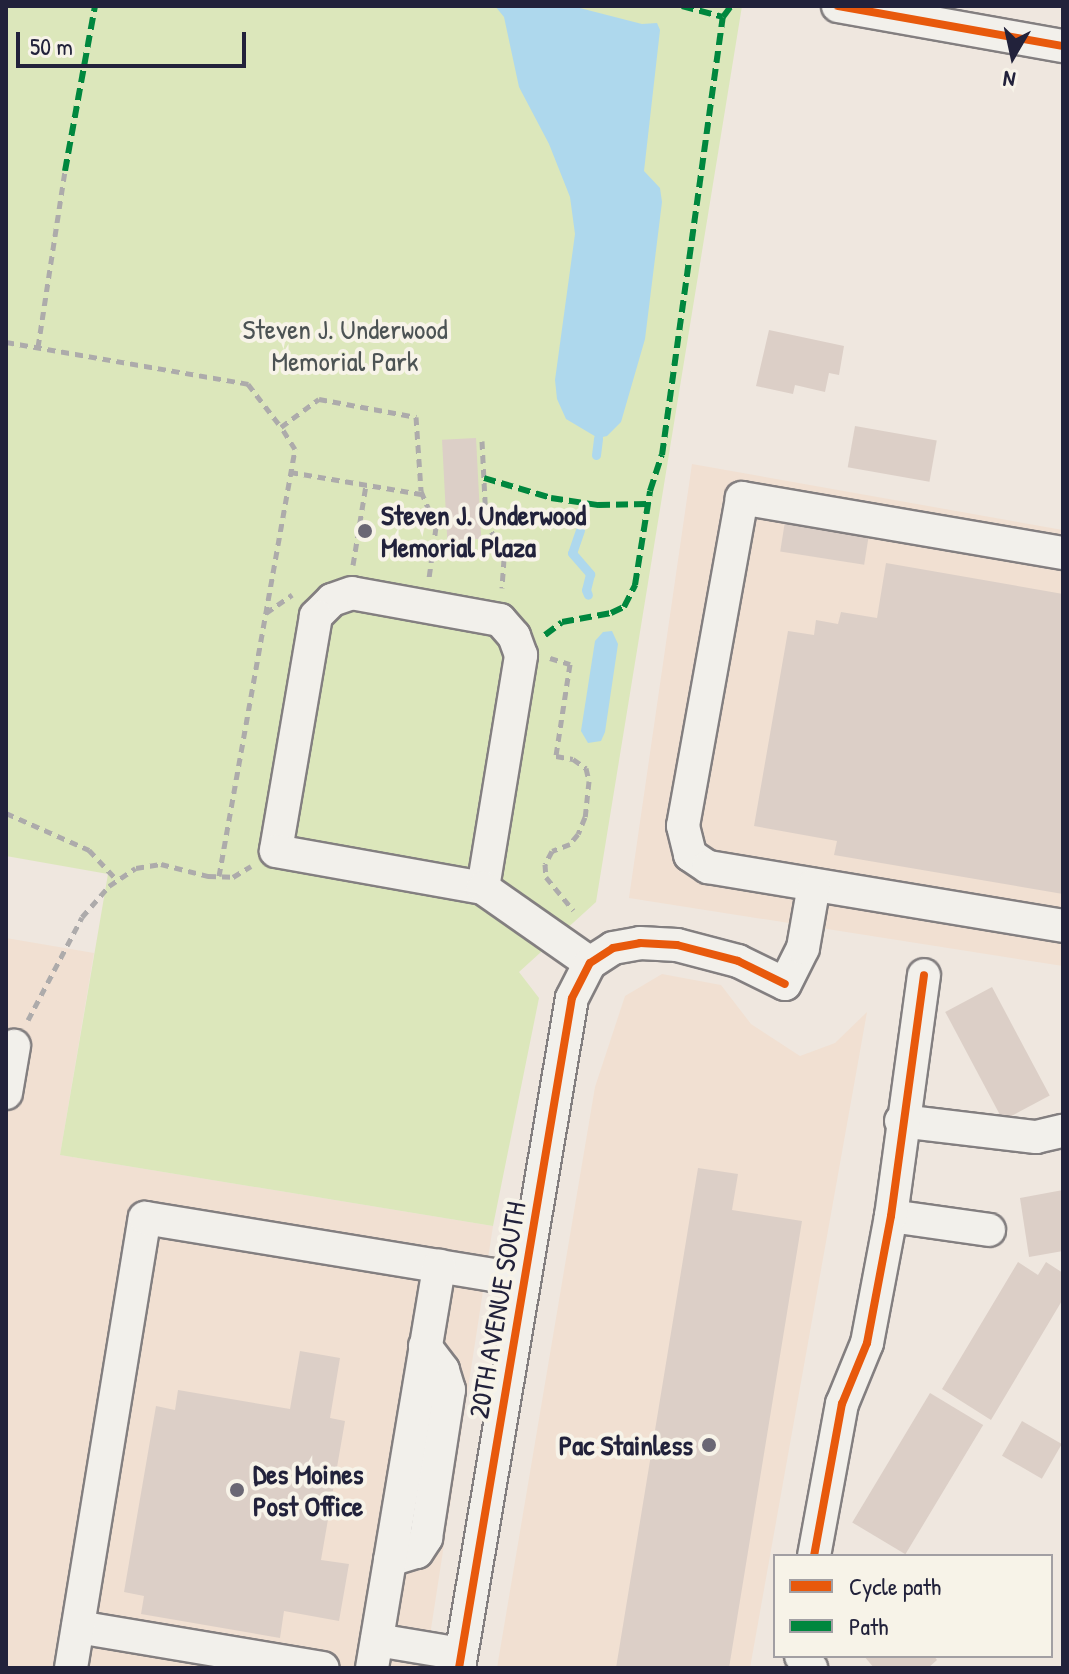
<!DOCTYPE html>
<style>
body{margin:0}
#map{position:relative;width:1069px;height:1674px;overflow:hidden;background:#efe7df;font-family:"Patrick Hand",sans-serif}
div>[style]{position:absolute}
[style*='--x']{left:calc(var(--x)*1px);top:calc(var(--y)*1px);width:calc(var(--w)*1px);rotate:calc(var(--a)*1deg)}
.built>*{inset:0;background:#f1e0d2}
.green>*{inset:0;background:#dce7bb}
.water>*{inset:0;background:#aed8ed}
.stream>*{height:9px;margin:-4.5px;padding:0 4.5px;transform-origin:4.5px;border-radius:4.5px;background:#aed8ed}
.building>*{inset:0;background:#dccfc7;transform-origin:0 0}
.path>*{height:5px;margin-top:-2.5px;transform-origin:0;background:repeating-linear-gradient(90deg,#adabab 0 8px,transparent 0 14px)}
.roads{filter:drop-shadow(2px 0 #837f80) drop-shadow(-2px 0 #837f80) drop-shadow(0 2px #837f80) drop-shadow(0 -2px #837f80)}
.minor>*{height:32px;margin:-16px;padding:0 16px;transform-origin:16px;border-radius:16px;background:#f2f0eb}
.quiet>*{height:6px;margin-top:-3px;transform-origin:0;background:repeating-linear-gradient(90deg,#00873e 0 12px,transparent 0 18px)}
.cycleway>*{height:8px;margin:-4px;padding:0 4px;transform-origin:4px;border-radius:4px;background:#e8590c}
.dots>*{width:22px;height:22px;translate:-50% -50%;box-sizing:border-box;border:4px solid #f7f3e8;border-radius:50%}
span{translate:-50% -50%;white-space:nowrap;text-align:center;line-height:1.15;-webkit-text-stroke:8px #f7f3e8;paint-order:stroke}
.park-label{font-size:28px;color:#4c5354}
.poi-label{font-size:28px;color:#22223b;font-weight:700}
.left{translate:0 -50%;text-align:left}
.right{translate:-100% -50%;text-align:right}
.street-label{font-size:28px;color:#22223b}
.frame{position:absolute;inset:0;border:8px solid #22223b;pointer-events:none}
.legend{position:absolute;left:773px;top:1554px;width:280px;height:104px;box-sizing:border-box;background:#f7f3e8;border:2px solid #a29fa3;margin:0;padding:10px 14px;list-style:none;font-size:24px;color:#22223b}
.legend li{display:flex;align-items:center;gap:16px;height:40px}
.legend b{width:40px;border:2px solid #a29fa3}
.north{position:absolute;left:973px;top:16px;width:80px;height:80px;-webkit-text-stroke:6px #f7f3e8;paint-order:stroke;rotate:189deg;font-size:22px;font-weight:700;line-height:32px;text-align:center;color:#22223b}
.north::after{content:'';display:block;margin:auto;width:28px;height:36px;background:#22223b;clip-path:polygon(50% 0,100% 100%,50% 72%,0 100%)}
.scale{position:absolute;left:16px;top:32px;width:230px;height:36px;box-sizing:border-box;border:4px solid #22223b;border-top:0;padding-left:10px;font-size:24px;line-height:28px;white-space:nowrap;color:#22223b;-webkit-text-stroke:6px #f7f3e8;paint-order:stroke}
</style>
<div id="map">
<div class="built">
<i style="clip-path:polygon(692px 464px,1063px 530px,1063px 966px,629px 898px)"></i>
<i style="clip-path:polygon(6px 938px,94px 953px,60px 1155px,493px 1226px,425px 1668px,6px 1668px)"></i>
<i style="clip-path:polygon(662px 974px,721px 985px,751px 1024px,800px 1056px,835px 1043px,867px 1012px,750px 1668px,497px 1668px,595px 1087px,625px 996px)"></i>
</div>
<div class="green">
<i style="clip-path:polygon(6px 6px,742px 6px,596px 902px,519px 972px,539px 998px,493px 1226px,60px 1155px,108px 874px,6px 856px)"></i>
</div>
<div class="water">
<i style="clip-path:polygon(495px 6px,572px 6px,642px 24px,657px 23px,660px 30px,644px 171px,660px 188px,662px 202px,645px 339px,621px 422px,607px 436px,598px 438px,566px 419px,557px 399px,555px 380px,575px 234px,570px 197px,549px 144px,519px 87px,504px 17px)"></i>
<i style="clip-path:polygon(612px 631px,618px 644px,605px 732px,601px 741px,588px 743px,581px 731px,595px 641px,603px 632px)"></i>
</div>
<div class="stream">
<i style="--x:596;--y:455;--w:17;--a:-83"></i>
<i style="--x:580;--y:530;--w:24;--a:109"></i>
<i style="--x:572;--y:553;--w:28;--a:49"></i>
<i style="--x:590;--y:574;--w:16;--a:104"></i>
<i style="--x:586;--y:590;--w:5;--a:68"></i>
</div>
<div class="building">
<i style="clip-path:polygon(769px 330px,844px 346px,839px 375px,829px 373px,825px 392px,795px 385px,793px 394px,756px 386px)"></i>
<i style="left:855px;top:426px;width:83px;height:42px;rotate:10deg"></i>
<i style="left:476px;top:438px;width:101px;height:34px;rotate:87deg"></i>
<i style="left:786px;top:515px;width:85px;height:37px;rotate:9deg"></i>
<i style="clip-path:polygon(886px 563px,1063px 594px,1063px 894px,834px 855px,837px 841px,754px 826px,788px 631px,814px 635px,816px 620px,838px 624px,841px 612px,877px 618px)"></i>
<i style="left:992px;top:987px;width:123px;height:53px;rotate:62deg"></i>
<i style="clip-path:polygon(698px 1168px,738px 1174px,732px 1210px,802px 1221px,729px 1668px,616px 1668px)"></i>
<i style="clip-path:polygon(1063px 1190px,1063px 1251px,1029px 1257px,1020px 1198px)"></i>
<i style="clip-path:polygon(1018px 1262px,1038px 1275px,1046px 1262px,1063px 1273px,1063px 1299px,991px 1420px,942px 1389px)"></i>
<i style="clip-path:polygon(300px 1351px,340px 1358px,330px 1418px,345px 1421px,321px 1560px,349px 1564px,339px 1621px,284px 1611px,280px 1638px,141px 1614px,144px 1596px,124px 1592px,156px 1406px,175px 1410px,178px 1390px,290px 1409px)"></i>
<i style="left:930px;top:1393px;width:62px;height:151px;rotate:31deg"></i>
<i style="left:1022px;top:1421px;width:46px;height:40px;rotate:30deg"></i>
<i style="clip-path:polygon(864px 1656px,934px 1656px,937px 1660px,928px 1668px,874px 1668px)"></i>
</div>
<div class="path">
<i style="--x:6;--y:342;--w:246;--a:9.8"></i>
<i style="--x:248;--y:384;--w:54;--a:52.5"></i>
<i style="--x:281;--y:427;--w:47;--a:-36.4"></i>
<i style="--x:319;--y:399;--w:99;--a:10.5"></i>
<i style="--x:416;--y:417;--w:74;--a:86.1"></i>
<i style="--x:421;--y:491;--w:39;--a:67"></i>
<i style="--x:436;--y:527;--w:51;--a:97.8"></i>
<i style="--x:38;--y:347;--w:178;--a:-81.3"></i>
<i style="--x:482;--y:441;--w:78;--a:87.1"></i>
<i style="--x:486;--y:519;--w:44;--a:65.8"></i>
<i style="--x:504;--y:559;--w:29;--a:94"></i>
<i style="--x:290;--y:472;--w:133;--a:9.5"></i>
<i style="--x:353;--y:565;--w:81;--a:-80.8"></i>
<i style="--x:266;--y:613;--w:32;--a:-35"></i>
<i style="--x:550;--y:658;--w:21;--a:17"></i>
<i style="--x:570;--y:664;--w:93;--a:98.7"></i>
<i style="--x:556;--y:756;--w:17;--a:10"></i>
<i style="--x:573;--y:759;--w:16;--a:35"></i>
<i style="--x:586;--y:768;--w:13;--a:77"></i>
<i style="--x:589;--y:781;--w:36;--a:96"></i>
<i style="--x:585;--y:817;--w:18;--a:112"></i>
<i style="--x:578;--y:834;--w:13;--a:129"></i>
<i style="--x:570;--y:844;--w:19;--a:159"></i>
<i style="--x:552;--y:851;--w:15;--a:118"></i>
<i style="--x:545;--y:864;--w:13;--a:86"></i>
<i style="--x:546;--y:877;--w:43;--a:50.7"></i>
<i style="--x:6;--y:813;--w:91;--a:24"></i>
<i style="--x:89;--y:850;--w:41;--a:47"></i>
<i style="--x:219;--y:876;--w:434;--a:-79.9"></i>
<i style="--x:295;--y:449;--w:26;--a:-122"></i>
<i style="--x:28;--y:1020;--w:116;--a:-62.3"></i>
<i style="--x:82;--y:917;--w:41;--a:-48.9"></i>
<i style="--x:109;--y:886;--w:32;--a:-34"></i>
<i style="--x:136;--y:868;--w:25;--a:-9"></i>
<i style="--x:161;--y:864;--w:49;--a:14.3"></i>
<i style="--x:208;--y:876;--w:25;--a:2"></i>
<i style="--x:233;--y:877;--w:21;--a:-31"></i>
</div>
<div class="roads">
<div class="minor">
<i style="--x:838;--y:6;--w:229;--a:10.1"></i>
<i style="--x:1063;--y:553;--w:326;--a:-170.3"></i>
<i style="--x:742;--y:498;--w:333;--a:100.2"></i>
<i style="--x:683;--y:826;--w:30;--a:76"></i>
<i style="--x:690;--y:855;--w:22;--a:34"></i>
<i style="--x:708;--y:867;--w:360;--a:9.4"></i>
<i style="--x:483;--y:888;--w:236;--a:-80.7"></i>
<i style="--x:521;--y:655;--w:20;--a:-110"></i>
<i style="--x:514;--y:636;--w:21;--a:-131"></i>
<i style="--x:500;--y:620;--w:150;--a:-169.7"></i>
<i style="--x:352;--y:593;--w:21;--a:161"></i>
<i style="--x:332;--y:600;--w:23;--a:135"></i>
<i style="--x:316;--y:616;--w:238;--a:99.7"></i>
<i style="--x:276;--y:851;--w:210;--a:10.1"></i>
<i style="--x:483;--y:888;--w:131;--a:35"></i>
<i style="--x:6;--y:1093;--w:48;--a:-80.3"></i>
<i style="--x:901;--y:1121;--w:136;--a:6.8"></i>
<i style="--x:1036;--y:1137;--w:28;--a:-13"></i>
<i style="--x:891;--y:1216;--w:99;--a:8.1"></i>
<i style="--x:814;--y:1556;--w:155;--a:-79.6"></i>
<i style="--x:842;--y:1404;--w:66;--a:-67.7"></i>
<i style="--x:867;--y:1343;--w:129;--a:-79.3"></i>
<i style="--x:891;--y:1216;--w:243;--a:-82.2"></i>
<i style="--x:390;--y:1560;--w:28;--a:-17"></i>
<i style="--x:417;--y:1552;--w:17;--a:-57"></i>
<i style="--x:426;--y:1538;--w:150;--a:-81.2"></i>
<i style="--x:449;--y:1390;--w:21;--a:-107"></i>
<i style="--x:443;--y:1370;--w:30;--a:-127"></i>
<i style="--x:78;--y:1627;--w:248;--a:9.5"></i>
<i style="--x:377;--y:1640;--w:85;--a:9.5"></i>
<i style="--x:801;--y:1656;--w:16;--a:50"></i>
<i style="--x:71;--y:1668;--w:456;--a:-80.7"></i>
<i style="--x:145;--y:1218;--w:384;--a:9.3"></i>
<i style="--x:372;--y:1668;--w:408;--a:-80.5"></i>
<i style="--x:459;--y:1668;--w:679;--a:-80.43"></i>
<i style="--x:572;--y:998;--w:39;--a:-63"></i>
<i style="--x:590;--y:963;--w:27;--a:-33"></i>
<i style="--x:613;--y:948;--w:27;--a:-10"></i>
<i style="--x:640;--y:943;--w:37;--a:3"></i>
<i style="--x:677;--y:945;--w:63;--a:14.7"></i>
<i style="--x:738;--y:961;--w:52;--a:26.1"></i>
<i style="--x:785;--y:984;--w:40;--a:-63.4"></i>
<i style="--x:803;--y:948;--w:64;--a:-80.1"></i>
</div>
</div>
<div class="quiet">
<i style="--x:682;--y:6;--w:42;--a:15"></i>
<i style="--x:65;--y:171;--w:168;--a:-79.7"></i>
<i style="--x:484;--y:478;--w:70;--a:16.6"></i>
<i style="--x:551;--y:498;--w:48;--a:8.5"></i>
<i style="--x:598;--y:505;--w:49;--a:-1.2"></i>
<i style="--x:545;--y:635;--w:21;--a:-37"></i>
<i style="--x:562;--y:622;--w:50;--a:-10.4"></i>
<i style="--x:611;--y:613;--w:14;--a:-25"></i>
<i style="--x:624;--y:607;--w:25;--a:-63"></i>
<i style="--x:635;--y:585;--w:95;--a:-80.9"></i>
<i style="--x:650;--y:491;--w:38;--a:-72"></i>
<i style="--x:662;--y:455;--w:442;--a:-82.1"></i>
<i style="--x:723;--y:17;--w:14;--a:-54"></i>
</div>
<div class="cycleway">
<i style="--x:838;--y:6;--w:229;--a:10.1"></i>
<i style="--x:814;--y:1556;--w:155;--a:-79.6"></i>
<i style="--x:842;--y:1404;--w:66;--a:-67.7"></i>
<i style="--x:867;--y:1343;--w:129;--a:-79.3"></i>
<i style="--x:891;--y:1216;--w:243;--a:-82.2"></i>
<i style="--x:459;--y:1668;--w:679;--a:-80.43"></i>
<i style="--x:572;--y:998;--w:39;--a:-63"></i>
<i style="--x:590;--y:963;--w:27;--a:-33"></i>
<i style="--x:613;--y:948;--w:27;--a:-10"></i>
<i style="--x:640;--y:943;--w:37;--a:3"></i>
<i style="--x:677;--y:945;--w:63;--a:14.7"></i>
<i style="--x:738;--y:961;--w:52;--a:26.1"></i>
</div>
<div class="dots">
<i style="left:365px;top:531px;background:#6a6774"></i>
<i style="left:709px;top:1445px;background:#6a6774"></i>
<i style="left:237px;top:1490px;background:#6a6774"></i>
</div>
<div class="park-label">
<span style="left:345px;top:345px">Steven J. Underwood<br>Memorial Park</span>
</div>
<div class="poi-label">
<span class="left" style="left:381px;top:531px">Steven J. Underwood<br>Memorial Plaza</span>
<span class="right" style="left:693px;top:1445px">Pac Stainless</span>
<span class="left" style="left:253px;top:1490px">Des Moines<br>Post Office</span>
</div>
<div class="street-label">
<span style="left:497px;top:1310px;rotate:-80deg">20TH AVENUE SOUTH</span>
</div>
<div class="frame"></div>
<ul class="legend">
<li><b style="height:10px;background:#e8590c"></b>Cycle path</li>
<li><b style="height:10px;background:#00873e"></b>Path</li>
</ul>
<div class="north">N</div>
<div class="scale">50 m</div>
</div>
